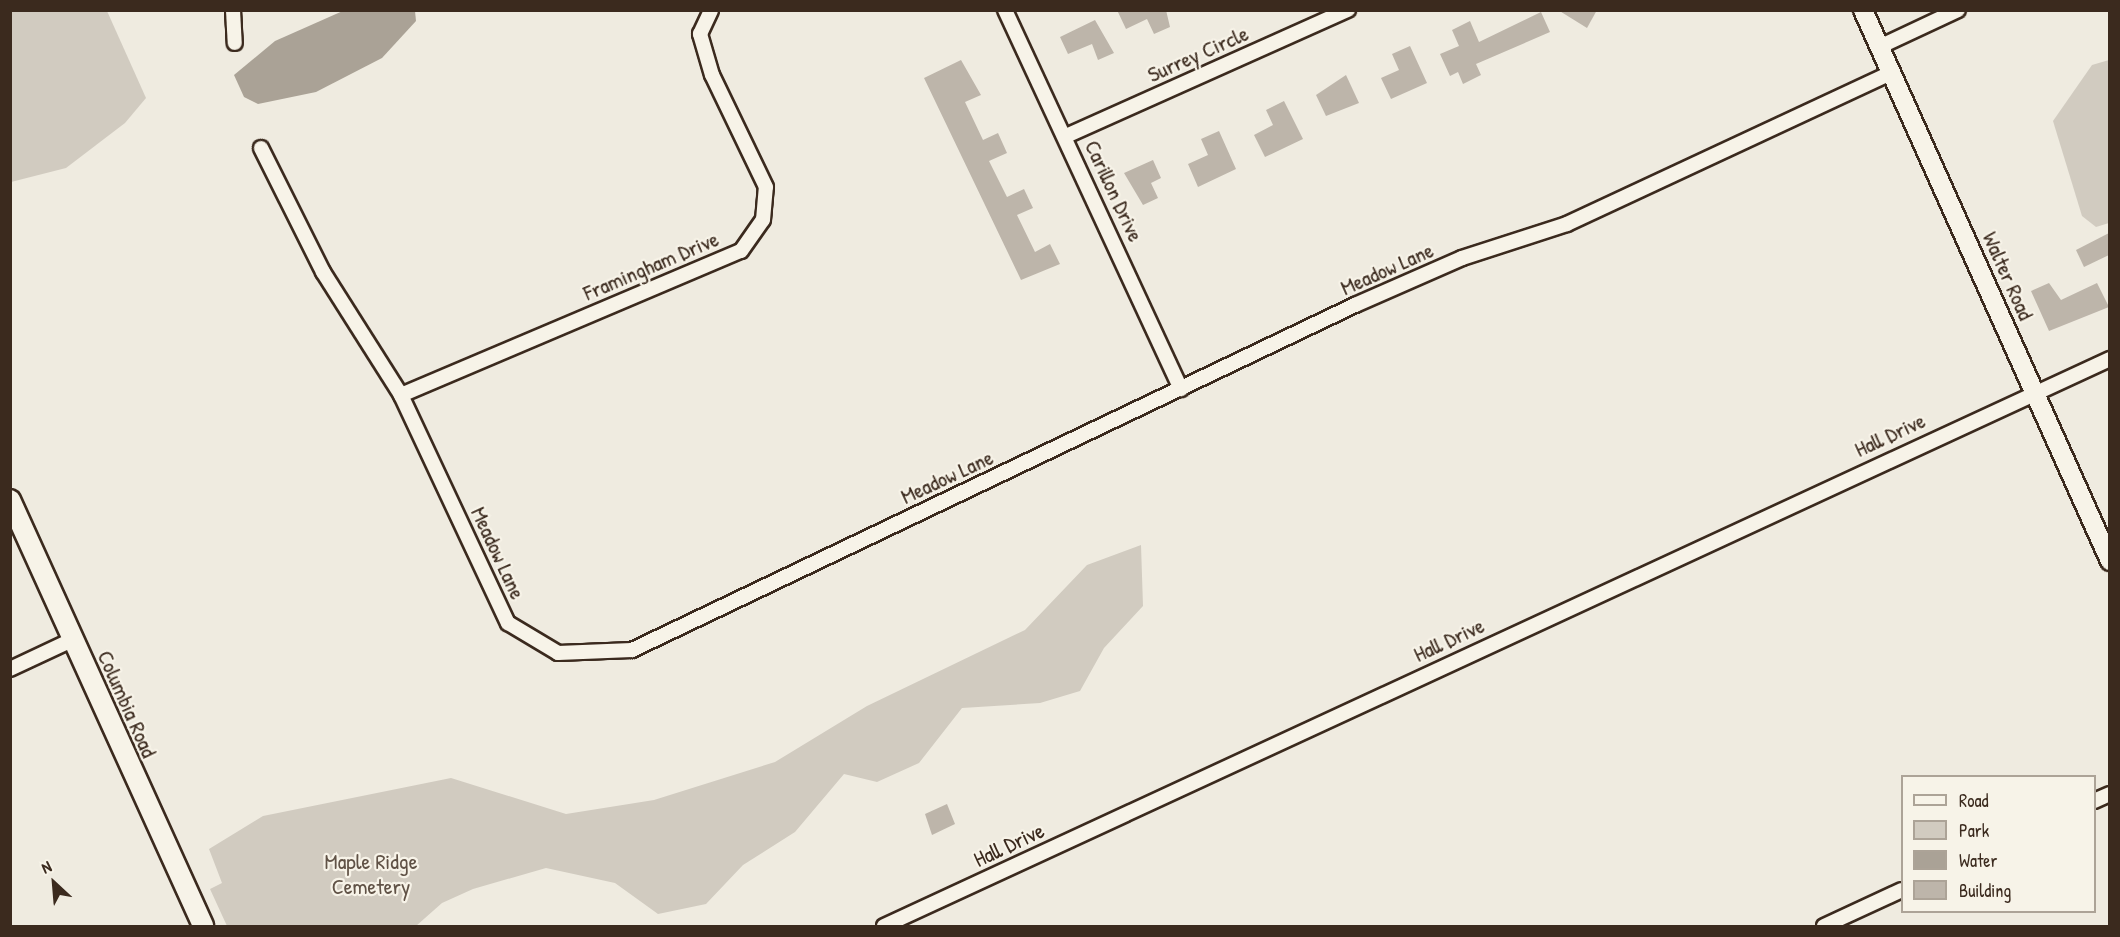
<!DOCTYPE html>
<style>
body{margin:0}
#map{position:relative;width:2120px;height:937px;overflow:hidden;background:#efebe0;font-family:"Patrick Hand",sans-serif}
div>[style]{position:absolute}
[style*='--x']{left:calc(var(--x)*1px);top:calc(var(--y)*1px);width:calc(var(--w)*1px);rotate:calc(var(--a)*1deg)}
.green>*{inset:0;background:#d1cbc0}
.water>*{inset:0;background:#aaa296}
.building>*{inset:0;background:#bdb5aa}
.roads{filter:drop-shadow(2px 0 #3b2a1e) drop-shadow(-2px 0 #3b2a1e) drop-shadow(0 2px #3b2a1e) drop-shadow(0 -2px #3b2a1e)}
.minor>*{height:14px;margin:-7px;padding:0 7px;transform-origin:7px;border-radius:7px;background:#f7f3e8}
.tertiary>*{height:18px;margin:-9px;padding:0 9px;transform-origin:9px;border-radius:9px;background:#f7f3e8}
.secondary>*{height:20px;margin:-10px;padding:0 10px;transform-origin:10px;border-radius:10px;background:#f7f3e8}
span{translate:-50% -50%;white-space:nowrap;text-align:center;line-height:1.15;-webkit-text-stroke:4.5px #f7f3e8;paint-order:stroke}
.street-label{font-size:22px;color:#3b2a1e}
.park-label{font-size:22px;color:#605246}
.frame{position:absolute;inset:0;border:12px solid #3b2a1e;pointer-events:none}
.legend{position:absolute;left:1901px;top:775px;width:195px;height:138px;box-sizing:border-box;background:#f7f3e8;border:2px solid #aca397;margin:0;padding:8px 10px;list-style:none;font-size:18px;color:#3b2a1e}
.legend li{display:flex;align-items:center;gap:12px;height:30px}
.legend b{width:30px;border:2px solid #aca397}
.north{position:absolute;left:24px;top:853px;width:60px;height:60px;-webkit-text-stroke:4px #f7f3e8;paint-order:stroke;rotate:334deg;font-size:16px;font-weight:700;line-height:24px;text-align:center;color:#3b2a1e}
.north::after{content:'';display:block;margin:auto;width:21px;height:27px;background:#3b2a1e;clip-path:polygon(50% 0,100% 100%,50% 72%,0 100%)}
</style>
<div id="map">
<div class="green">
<i style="clip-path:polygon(10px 11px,107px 11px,146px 98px,125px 123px,66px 168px,11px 182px)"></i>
<i style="clip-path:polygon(2109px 60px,2109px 223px,2096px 227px,2082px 216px,2053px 121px,2092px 65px)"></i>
<i style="clip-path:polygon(1141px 545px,1143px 606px,1104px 648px,1080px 691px,1040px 703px,962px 708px,919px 763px,877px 782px,844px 774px,795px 832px,743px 865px,706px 904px,658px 914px,615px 883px,546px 868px,473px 889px,442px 903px,416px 926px,227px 926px,210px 889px,222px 883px,209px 849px,263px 816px,451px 778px,566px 814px,654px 800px,775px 762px,867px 706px,1025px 630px,1087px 565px)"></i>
</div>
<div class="water">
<i style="clip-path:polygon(345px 10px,415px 11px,416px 21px,382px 58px,316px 92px,258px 104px,244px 97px,234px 75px,275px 41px)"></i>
</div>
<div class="building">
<i style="clip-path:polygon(1117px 10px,1166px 10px,1170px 27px,1154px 34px,1147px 19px,1126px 29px)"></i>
<i style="clip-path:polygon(1558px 10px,1597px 10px,1587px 28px)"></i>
<i style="clip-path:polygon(1541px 12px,1550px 32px,1476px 64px,1481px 75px,1463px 84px,1458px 72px,1450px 76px,1440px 54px,1459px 46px,1452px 30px,1470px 21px,1479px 42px)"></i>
<i style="clip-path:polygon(1095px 20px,1114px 53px,1098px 60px,1092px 44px,1068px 54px,1060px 37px)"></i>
<i style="clip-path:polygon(1410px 46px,1427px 83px,1391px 99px,1381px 78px,1399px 70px,1392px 54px)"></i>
<i style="clip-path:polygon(961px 60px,981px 95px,965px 102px,983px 140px,998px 133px,1007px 153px,989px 161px,1007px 197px,1024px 189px,1033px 208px,1017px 215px,1035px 252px,1050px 244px,1060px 264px,1021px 280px,924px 78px)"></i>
<i style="clip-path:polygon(1346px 75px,1359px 103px,1326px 116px,1316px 95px)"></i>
<i style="clip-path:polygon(1284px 101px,1303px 139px,1265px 157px,1254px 135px,1273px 125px,1266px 110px)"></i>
<i style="clip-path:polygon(1219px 131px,1236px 169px,1198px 187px,1188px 164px,1208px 155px,1201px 139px)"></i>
<i style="clip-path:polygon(1153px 160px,1161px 178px,1151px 183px,1158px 198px,1143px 205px,1124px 173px)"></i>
<i style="clip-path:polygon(2109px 233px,2109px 255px,2084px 267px,2076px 250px)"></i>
<i style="clip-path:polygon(2049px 283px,2061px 300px,2097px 283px,2109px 307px,2049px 331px,2031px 291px)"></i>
<i style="clip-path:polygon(947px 804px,955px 824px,932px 835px,925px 814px)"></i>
</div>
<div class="roads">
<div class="minor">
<i style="--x:233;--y:10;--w:33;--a:87"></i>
<i style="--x:1005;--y:10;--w:418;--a:65.1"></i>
<i style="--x:1879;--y:47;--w:87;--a:-25.1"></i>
<i style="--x:1066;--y:136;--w:309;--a:-24.1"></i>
<i style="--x:261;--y:148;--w:139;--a:63.4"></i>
<i style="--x:323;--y:272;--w:146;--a:57.6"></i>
<i style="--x:401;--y:395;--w:252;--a:64.9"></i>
<i style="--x:508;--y:623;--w:58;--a:31"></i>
<i style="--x:558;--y:653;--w:74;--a:-2.3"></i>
<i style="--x:632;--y:650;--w:801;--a:-25.51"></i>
<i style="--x:1355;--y:305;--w:117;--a:-23.7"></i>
<i style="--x:1462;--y:258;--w:110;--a:-17.9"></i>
<i style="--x:1567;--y:224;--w:357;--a:-25"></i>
<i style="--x:401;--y:395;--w:369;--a:-23"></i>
<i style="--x:741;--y:251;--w:38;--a:-55"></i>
<i style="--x:763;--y:220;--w:33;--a:-85"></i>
<i style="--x:766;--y:187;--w:124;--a:-115.7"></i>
<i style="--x:712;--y:75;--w:43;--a:-106.3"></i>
<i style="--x:700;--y:34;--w:26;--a:-65"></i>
<i style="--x:10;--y:669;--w:68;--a:-25.1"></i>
<i style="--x:2094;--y:801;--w:17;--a:-24"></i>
<i style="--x:884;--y:926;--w:1351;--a:-24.82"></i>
<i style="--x:1824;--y:926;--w:86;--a:-24.8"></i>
</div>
<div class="tertiary">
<i style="--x:1863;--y:10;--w:604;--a:65.85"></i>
</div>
<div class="secondary">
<i style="--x:10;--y:500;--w:468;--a:65.6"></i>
</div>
</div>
<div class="street-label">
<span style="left:1198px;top:54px;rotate:-24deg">Surrey Circle</span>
<span style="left:1114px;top:191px;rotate:65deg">Carillon Drive</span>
<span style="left:651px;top:266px;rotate:-23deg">Framingham Drive</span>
<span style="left:1387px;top:269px;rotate:-24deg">Meadow Lane</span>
<span style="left:2008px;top:276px;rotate:66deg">Walter Road</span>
<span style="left:1890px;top:435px;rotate:-25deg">Hall Drive</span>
<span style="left:947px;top:477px;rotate:-25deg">Meadow Lane</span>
<span style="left:498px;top:553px;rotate:65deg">Meadow Lane</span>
<span style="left:1449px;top:640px;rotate:-25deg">Hall Drive</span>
<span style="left:127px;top:704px;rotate:66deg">Columbia Road</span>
<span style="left:1009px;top:845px;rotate:-25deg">Hall Drive</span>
</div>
<div class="park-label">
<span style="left:371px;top:874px">Maple Ridge<br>Cemetery</span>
</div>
<div class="frame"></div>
<ul class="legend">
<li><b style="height:8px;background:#f7f3e8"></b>Road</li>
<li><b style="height:16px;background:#d1cbc0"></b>Park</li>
<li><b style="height:16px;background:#aaa296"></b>Water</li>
<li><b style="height:16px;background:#bdb5aa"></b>Building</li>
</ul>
<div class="north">N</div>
</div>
